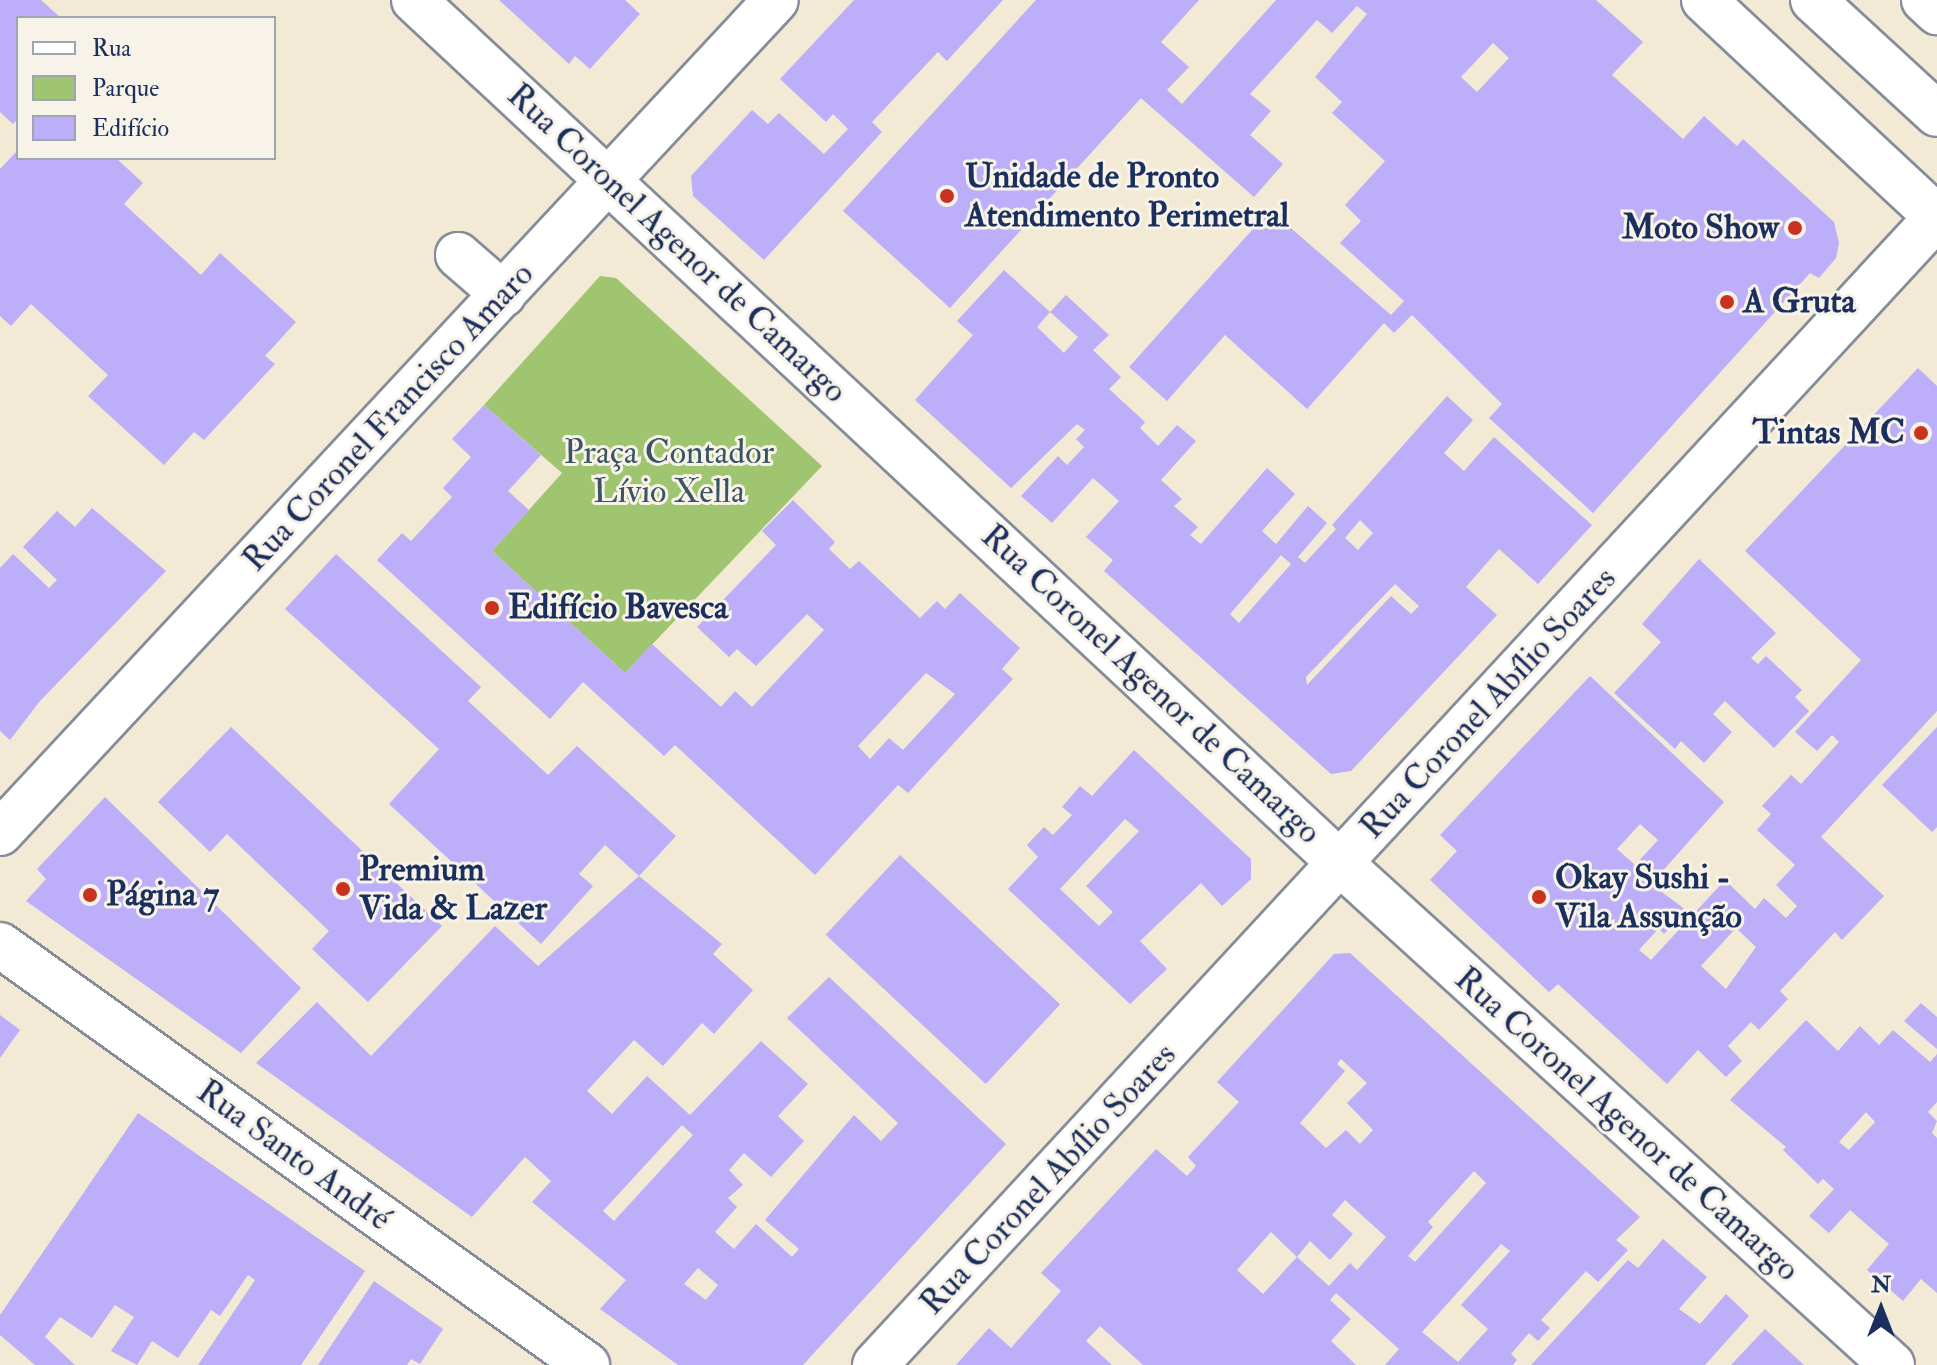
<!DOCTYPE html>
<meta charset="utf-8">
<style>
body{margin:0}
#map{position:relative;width:1937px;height:1365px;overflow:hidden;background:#f2ead5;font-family:"IM FELL Double Pica",serif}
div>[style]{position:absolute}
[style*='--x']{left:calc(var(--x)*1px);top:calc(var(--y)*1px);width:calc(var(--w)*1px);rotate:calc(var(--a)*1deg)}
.green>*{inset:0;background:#9fc570}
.building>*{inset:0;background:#bcaef8;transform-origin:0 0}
.roads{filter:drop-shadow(2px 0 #868c9a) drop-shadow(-2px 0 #868c9a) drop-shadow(0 2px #868c9a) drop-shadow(0 -2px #868c9a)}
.minor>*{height:44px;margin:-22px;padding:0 22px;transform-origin:22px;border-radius:22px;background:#fff}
.major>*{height:44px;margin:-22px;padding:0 22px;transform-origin:22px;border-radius:22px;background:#fff}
.highway>*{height:44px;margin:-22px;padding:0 22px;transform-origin:22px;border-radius:22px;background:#fff}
.dots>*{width:22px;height:22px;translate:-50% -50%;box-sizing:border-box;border:4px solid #f7f3e8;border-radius:50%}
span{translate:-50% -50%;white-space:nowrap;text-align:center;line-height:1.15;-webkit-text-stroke:6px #f7f3e8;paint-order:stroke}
.poi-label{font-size:34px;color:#1b2f5e;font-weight:700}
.left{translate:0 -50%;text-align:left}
.right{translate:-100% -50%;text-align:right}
.street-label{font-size:34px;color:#1b2f5e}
.park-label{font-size:34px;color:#3c5462}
.legend{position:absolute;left:16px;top:16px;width:260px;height:144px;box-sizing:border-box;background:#f7f3e8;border:2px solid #9fa5b1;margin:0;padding:10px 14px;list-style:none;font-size:24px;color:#1b2f5e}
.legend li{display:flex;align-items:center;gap:16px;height:40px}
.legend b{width:40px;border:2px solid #9fa5b1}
.north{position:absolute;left:1841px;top:1269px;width:80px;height:80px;-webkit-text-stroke:6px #f7f3e8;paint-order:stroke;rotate:0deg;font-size:22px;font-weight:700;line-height:32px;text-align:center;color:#1b2f5e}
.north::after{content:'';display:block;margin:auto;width:28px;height:36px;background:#1b2f5e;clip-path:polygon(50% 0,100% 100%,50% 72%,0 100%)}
</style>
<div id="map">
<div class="green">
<i style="clip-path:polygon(600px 276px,616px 278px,822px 466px,625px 673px,492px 551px,562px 473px,484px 405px)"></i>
</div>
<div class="building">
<i style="clip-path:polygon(0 0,41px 0,61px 18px,18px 18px,18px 119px,13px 124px,0 112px)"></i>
<i style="clip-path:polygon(499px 0,625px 0,640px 14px,590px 69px,575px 56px,569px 64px)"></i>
<i style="clip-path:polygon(854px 0,1003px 0,947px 61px,938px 52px,872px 122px,882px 132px,764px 260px,693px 196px,691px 176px,752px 110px,768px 124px,779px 113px,824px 154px,848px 129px,833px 114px,826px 122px,780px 79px)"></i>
<i style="clip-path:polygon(evenodd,1036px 0,1199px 0,1161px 42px,1189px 67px,1167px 90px,1182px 104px,1276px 0,1596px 0,1643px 42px,1612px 75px,1683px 139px,1704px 116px,1737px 146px,1743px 139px,1834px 222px,1839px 243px,1836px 258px,1819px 278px,1810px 273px,1593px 513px,1489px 418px,1502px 404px,1412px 315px,1394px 333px,1384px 323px,1307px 409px,1225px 335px,1167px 401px,1129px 367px,1270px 210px,1391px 315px,1404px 301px,1340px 243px,1361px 221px,1345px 205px,1385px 161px,1332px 113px,1342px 102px,1315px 77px,1367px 14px,1357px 6px,1332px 33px,1317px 20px,1250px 94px,1271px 111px,1250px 135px,1283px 164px,1254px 197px,1141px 98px,950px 308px,843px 211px,1036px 0,1493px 43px,1509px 58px,1477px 92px,1461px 77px,1493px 43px)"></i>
<i style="clip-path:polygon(18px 150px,18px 158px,116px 158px,143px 183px,124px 204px,201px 275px,220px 253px,296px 322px,265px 356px,275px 364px,204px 440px,194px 432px,164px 465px,88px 396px,108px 375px,31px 304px,11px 326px,0 316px,0 169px)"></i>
<i style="clip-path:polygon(evenodd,1004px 270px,1050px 312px,1037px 327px,1064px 353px,1078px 337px,1050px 312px,1066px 295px,1109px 335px,1093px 350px,1121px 377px,1109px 389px,1145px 422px,1140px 428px,1158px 446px,1177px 425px,1196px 441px,1161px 480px,1182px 499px,1174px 506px,1198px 527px,1190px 535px,1201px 544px,1267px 468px,1295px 494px,1262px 531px,1276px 544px,1308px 506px,1327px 523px,1298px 557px,1305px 563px,1336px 529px,1332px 525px,1447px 396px,1473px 420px,1444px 453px,1464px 471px,1494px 437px,1592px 525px,1538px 584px,1499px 549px,1466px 587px,1497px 615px,1351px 771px,1331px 774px,1104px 571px,1113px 560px,1086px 537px,1119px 501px,1093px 478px,1052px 523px,1021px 496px,1058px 456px,1067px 465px,1084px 447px,1076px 439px,1085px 430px,1077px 424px,1011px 488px,915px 400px,973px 335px,957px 321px,1004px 270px,1360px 520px,1373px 533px,1358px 550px,1345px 538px,1360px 520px,1004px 270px,1281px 555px,1291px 564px,1239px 623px,1230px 614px,1281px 555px,1004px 270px,1395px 584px,1419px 606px,1411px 614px,1391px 596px,1307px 685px,1306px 677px,1395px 584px)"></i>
<i style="clip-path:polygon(evenodd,1918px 368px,1937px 386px,1937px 711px,1821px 837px,1884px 896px,1842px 940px,1835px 932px,1780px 991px,1788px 999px,1759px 1030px,1751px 1022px,1728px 1046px,1742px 1061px,1726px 1077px,1698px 1050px,1667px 1084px,1558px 984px,1549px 992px,1430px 880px,1457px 851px,1440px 835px,1590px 676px,1724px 802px,1651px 884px,1686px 910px,1664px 934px,1659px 928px,1639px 950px,1651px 960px,1725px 880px,1755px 909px,1764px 898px,1786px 918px,1797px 906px,1776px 885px,1795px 865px,1757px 830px,1771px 814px,1762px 806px,1791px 775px,1801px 784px,1839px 742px,1832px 735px,1817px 751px,1795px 732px,1861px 660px,1745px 551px,1918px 368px,1640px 824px,1658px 840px,1635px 865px,1617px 849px,1640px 824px,1918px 368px,1736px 928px,1756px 947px,1726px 989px,1701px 966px,1736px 928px)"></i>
<i style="clip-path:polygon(evenodd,484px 405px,541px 455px,508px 491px,529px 510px,492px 551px,625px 673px,652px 644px,721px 707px,735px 691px,752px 707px,824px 630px,807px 614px,756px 666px,737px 649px,729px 657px,697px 627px,776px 545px,762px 531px,793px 500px,835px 542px,829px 549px,850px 569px,859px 561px,920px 618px,937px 601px,945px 609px,960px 593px,1020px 648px,1002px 669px,1013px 679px,908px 793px,898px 785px,815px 875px,675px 745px,664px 756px,583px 682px,550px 719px,377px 560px,402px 533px,411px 541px,452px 497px,443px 488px,471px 457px,452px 439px,484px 405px,926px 673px,955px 694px,903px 750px,889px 738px,870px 759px,858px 746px,926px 673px)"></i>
<i style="clip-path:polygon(92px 508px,166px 571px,40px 701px,10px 740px,0 731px,0 568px,13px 554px,49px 588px,57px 580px,23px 547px,57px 511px,75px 527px)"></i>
<i style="clip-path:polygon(evenodd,336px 554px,481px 687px,468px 701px,548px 775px,577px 746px,676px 836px,639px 876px,722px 944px,713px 954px,753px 990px,714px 1034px,702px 1023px,663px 1066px,634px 1040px,587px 1091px,612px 1114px,647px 1076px,690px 1115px,761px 1041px,808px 1084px,778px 1116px,804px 1141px,771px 1177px,744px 1153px,729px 1170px,743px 1185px,728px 1198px,737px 1207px,715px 1232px,734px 1249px,756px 1224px,792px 1257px,799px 1249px,765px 1220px,854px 1115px,881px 1141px,898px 1123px,787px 1018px,829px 977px,1006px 1144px,803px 1365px,678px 1365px,600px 1309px,626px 1280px,532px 1202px,551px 1181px,525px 1157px,472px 1217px,256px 1063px,317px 1002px,371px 1056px,495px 926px,538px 966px,639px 876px,605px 845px,579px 874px,593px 886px,541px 944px,389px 804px,439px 749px,285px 609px,336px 554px,682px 1125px,693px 1135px,614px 1221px,603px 1211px,682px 1125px,336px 554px,698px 1268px,718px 1285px,706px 1300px,684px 1284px,698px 1268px)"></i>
<i style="clip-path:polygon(1699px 559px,1776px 633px,1751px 658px,1758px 664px,1766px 656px,1802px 690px,1795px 697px,1809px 711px,1774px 748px,1725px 701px,1713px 714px,1732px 732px,1704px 763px,1681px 741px,1675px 749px,1614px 693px,1661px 642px,1642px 624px)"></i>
<i style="clip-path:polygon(231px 727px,442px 926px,368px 1002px,312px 949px,329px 931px,227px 834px,210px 852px,158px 802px)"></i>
<i style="clip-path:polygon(1937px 727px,1937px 827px,1932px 832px,1882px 785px)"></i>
<i style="clip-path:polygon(evenodd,1134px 750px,1251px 859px,1251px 879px,1222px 906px,1201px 883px,1140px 941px,1167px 969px,1130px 1004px,1008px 889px,1038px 857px,1027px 845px,1044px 827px,1053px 835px,1072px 815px,1062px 807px,1080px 786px,1092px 796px,1134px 750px,1125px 819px,1139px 831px,1086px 886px,1113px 912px,1099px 926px,1060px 889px,1125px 819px)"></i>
<i style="clip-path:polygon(105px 797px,301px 988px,241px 1053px,26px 901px,46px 879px,37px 869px)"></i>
<i style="left:900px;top:855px;width:219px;height:109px;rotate:43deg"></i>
<i style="clip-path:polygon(evenodd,1350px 953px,1640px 1217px,1616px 1240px,1628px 1250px,1598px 1282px,1586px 1271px,1541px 1320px,1550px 1328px,1538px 1341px,1529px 1333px,1511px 1354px,1517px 1360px,1513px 1365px,1385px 1365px,1399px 1349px,1336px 1293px,1330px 1300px,1351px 1319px,1331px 1341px,1356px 1365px,1143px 1365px,1100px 1326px,1086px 1341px,1112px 1365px,956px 1365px,989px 1328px,1011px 1348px,1061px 1291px,1041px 1273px,1156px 1149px,1187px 1176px,1196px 1166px,1188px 1157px,1239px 1102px,1217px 1082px,1334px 954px,1350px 953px,1341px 1059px,1367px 1083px,1347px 1103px,1373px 1130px,1360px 1144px,1346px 1130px,1326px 1148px,1300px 1123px,1345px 1071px,1337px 1064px,1341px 1059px,1350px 953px,1474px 1171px,1486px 1183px,1415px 1262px,1408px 1256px,1433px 1227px,1428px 1222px,1474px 1171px,1350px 953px,1345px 1200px,1386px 1237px,1357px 1270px,1350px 1263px,1329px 1286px,1297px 1257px,1263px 1294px,1237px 1270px,1271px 1232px,1297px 1257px,1310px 1241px,1330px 1260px,1353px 1234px,1332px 1215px,1345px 1200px,1350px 953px,1501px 1244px,1510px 1251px,1461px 1305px,1488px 1329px,1458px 1362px,1422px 1332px,1501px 1244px)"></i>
<i style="clip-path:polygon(1921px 1003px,1937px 1017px,1937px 1049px,1904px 1021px)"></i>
<i style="clip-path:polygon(0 1015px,20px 1030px,0 1058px)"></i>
<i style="clip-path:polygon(evenodd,1806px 1020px,1838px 1051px,1860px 1026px,1879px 1045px,1893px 1030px,1930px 1062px,1937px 1054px,1937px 1102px,1928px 1112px,1937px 1121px,1932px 1133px,1937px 1138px,1937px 1293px,1921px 1279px,1903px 1301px,1867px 1270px,1889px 1244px,1850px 1210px,1829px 1233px,1809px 1216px,1834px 1189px,1823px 1179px,1818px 1184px,1783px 1150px,1786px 1147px,1730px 1100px,1806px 1020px,1866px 1112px,1875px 1122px,1849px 1150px,1839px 1142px,1866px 1112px)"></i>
<i style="clip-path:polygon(138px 1113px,365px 1271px,301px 1365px,198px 1365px,255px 1280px,248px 1275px,220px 1316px,211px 1310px,178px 1358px,152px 1341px,137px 1365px,111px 1351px,134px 1317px,115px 1305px,92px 1338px,60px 1317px,45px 1337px,75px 1365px,35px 1365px,0 1335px,0 1315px)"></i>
<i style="clip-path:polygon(1663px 1239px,1707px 1277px,1679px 1309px,1700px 1324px,1726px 1294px,1749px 1316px,1705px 1365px,1531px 1365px,1628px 1260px,1638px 1268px)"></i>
<i style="clip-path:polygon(374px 1281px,443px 1329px,420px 1364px,411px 1359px,407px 1365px,318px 1365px)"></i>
<i style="clip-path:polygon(1765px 1329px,1804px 1365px,1731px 1365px)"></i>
</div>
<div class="roads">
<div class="minor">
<i style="--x:414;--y:0;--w:1266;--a:42.98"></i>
<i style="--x:1340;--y:863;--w:746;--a:42.28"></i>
<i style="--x:458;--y:255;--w:60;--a:40.9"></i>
<i style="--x:0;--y:833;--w:1138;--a:-47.03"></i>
<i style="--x:0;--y:945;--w:722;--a:35.58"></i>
<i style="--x:875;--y:1365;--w:1564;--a:-47.23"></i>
</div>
<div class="major">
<i style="--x:1704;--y:0;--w:318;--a:43"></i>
</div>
<div class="highway">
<i style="--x:1813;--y:0;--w:168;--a:42.6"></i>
<i style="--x:1924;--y:0;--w:18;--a:43"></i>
</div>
</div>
<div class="dots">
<i style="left:947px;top:196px;background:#c8321e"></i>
<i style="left:1795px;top:228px;background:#c8321e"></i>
<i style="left:1727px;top:302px;background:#c8321e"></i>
<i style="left:1921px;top:433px;background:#c8321e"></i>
<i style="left:492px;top:608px;background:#c8321e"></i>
<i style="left:343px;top:889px;background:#c8321e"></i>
<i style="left:90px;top:895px;background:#c8321e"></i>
<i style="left:1539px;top:897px;background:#c8321e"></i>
</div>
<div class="poi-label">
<span class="left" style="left:965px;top:196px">Unidade de Pronto<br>Atendimento Perimetral</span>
<span class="right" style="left:1779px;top:228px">Moto Show</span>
<span class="left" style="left:1743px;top:302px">A Gruta</span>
<span class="right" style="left:1905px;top:433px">Tintas MC</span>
<span class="left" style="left:508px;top:608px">Edifício Bavesca</span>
<span class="left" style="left:359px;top:889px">Premium<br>Vida &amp; Lazer</span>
<span class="left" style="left:1555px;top:897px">Okay Sushi -<br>Vila Assunção</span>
<span class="left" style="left:106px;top:895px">Página 7</span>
</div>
<div class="street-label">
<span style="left:677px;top:243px;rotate:43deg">Rua Coronel Agenor de Camargo</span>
<span style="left:388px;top:417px;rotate:-47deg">Rua Coronel Francisco Amaro</span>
<span style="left:1151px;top:684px;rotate:43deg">Rua Coronel Agenor de Camargo</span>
<span style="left:1488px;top:703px;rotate:-47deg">Rua Coronel Abílio Soares</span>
<span style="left:1627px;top:1124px;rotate:42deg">Rua Coronel Agenor de Camargo</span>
<span style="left:294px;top:1155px;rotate:36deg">Rua Santo André</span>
<span style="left:1048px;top:1179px;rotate:-47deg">Rua Coronel Abílio Soares</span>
</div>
<div class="park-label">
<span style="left:669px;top:472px">Praça Contador<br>Lívio Xella</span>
</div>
<ul class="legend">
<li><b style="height:10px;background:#fff"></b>Rua</li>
<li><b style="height:22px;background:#9fc570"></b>Parque</li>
<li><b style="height:22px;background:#bcaef8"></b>Edifício</li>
</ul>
<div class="north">N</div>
</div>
